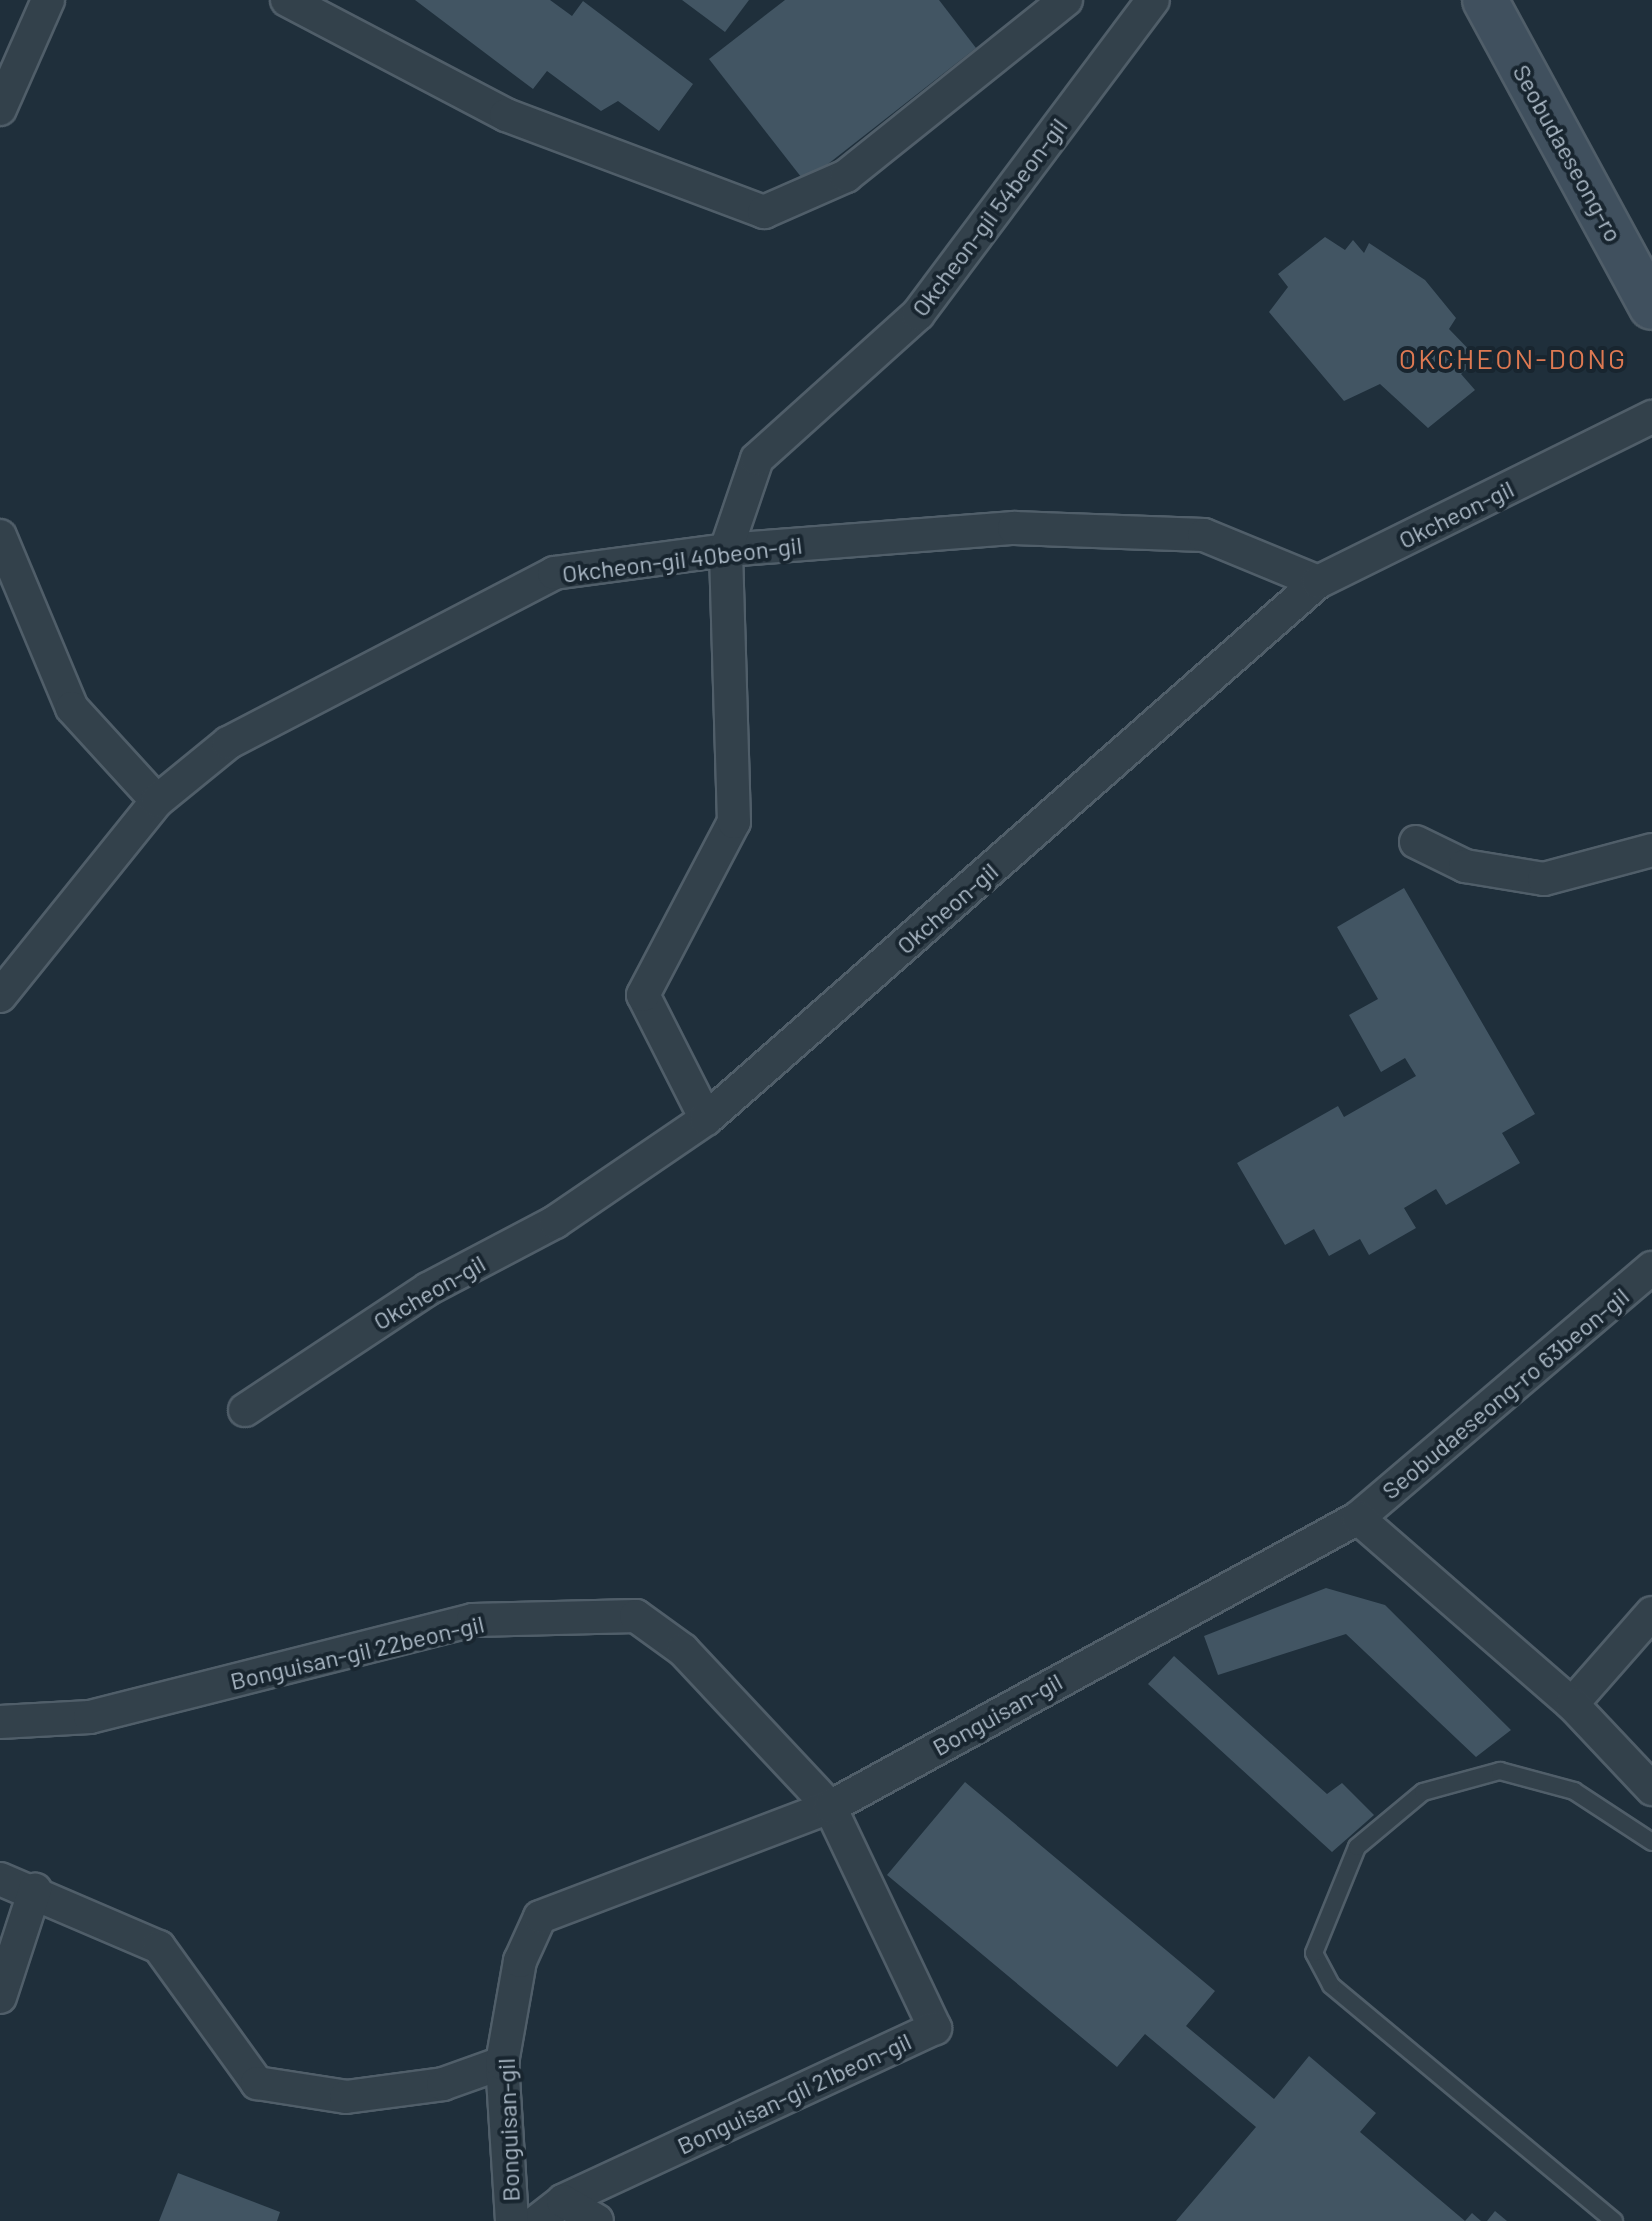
<!DOCTYPE html>
<style>
body{margin:0}
#map{position:relative;width:1652px;height:2221px;overflow:hidden;background:#1f2f3b;font-family:Barlow,sans-serif}
div>[style]{position:absolute}
[style*='--x']{left:calc(var(--x)*1px);top:calc(var(--y)*1px);width:calc(var(--w)*1px);rotate:calc(var(--a)*1deg)}
.building>*{inset:0;background:#425563}
.roads{filter:drop-shadow(2px 0 #505e69) drop-shadow(-2px 0 #505e69) drop-shadow(0 2px #505e69) drop-shadow(0 -2px #505e69)}
.lane>*{height:16px;margin:-8px;padding:0 8px;transform-origin:8px;border-radius:8px;background:#33414b}
.street>*{height:32px;margin:-16px;padding:0 16px;transform-origin:16px;border-radius:16px;background:#33414b}
.secondary>*{height:44px;margin:-22px;padding:0 22px;transform-origin:22px;border-radius:22px;background:#40505e}
span{translate:-50% -50%;white-space:nowrap;text-align:center;line-height:1.15;-webkit-text-stroke:8px #18252f;paint-order:stroke}
.street-label{font-size:24px;color:#adbbc8}
.quarter-label{font-size:28px;color:#de7952;letter-spacing:2px}
</style>
<div id="map">
<div class="building">
<i style="clip-path:polygon(415px 0,550px 0,572px 16px,583px 1px,693px 84px,659px 131px,618px 101px,601px 111px,547px 71px,533px 89px)"></i>
<i style="clip-path:polygon(682px 0,749px 0,725px 32px)"></i>
<i style="clip-path:polygon(785px 0,939px 0,976px 48px,805px 182px,709px 59px)"></i>
<i style="clip-path:polygon(1325px 237px,1345px 250px,1353px 240px,1364px 253px,1369px 243px,1425px 280px,1456px 318px,1449px 329px,1478px 359px,1461px 374px,1475px 390px,1428px 428px,1380px 384px,1344px 401px,1269px 312px,1288px 287px,1278px 274px)"></i>
<i style="clip-path:polygon(1404px 888px,1535px 1114px,1502px 1133px,1520px 1163px,1446px 1205px,1436px 1189px,1404px 1208px,1416px 1228px,1369px 1255px,1360px 1239px,1329px 1256px,1314px 1229px,1285px 1245px,1237px 1163px,1338px 1106px,1344px 1117px,1416px 1076px,1405px 1058px,1381px 1072px,1349px 1015px,1378px 999px,1337px 927px)"></i>
<i style="clip-path:polygon(1326px 1588px,1385px 1605px,1511px 1730px,1476px 1757px,1346px 1634px,1218px 1675px,1204px 1636px)"></i>
<i style="clip-path:polygon(1174px 1656px,1327px 1794px,1342px 1783px,1374px 1815px,1332px 1852px,1148px 1684px)"></i>
<i style="clip-path:polygon(965px 1782px,1215px 1991px,1186px 2026px,1274px 2099px,1309px 2056px,1376px 2113px,1360px 2132px,1465px 2221px,1472px 2213px,1481px 2221px,1176px 2221px,1256px 2127px,1145px 2034px,1117px 2067px,887px 1875px)"></i>
<i style="clip-path:polygon(178px 2173px,280px 2212px,277px 2221px,159px 2221px)"></i>
<i style="clip-path:polygon(1495px 2211px,1507px 2221px,1487px 2221px)"></i>
</div>
<div class="roads">
<div class="lane">
<i style="--x:1614;--y:2221;--w:368;--a:-140.2"></i>
<i style="--x:1331;--y:1985;--w:36;--a:-118"></i>
<i style="--x:1314;--y:1953;--w:114;--a:-67.9"></i>
<i style="--x:1357;--y:1847;--w:86;--a:-39.8"></i>
<i style="--x:1423;--y:1792;--w:80;--a:-15.3"></i>
<i style="--x:1500;--y:1771;--w:77;--a:15.1"></i>
<i style="--x:1574;--y:1791;--w:93;--a:33.2"></i>
</div>
<div class="street">
<i style="--x:287;--y:0;--w:247;--a:27.7"></i>
<i style="--x:506;--y:115;--w:276;--a:20.6"></i>
<i style="--x:764;--y:212;--w:90;--a:-23.7"></i>
<i style="--x:846;--y:176;--w:282;--a:-38.7"></i>
<i style="--x:0;--y:109;--w:119;--a:-66.2"></i>
<i style="--x:0;--y:536;--w:186;--a:67.3"></i>
<i style="--x:72;--y:708;--w:126;--a:47.6"></i>
<i style="--x:1416;--y:842;--w:55;--a:26.1"></i>
<i style="--x:1465;--y:866;--w:80;--a:9.3"></i>
<i style="--x:1544;--y:879;--w:112;--a:-15"></i>
<i style="--x:0;--y:996;--w:250;--a:-51.2"></i>
<i style="--x:157;--y:801;--w:92;--a:-39.2"></i>
<i style="--x:228;--y:743;--w:368;--a:-27.5"></i>
<i style="--x:554;--y:573;--w:174;--a:-7.6"></i>
<i style="--x:726;--y:550;--w:289;--a:-4.4"></i>
<i style="--x:1014;--y:528;--w:190;--a:2.1"></i>
<i style="--x:1204;--y:535;--w:123;--a:22.4"></i>
<i style="--x:706;--y:1119;--w:139;--a:-116.9"></i>
<i style="--x:643;--y:995;--w:195;--a:-62.3"></i>
<i style="--x:734;--y:822;--w:272;--a:-91.7"></i>
<i style="--x:726;--y:550;--w:96;--a:-71.2"></i>
<i style="--x:757;--y:459;--w:217;--a:-42"></i>
<i style="--x:918;--y:314;--w:392;--a:-53.2"></i>
<i style="--x:245;--y:1410;--w:219;--a:-33.5"></i>
<i style="--x:428;--y:1289;--w:144;--a:-27.8"></i>
<i style="--x:555;--y:1222;--w:183;--a:-34.3"></i>
<i style="--x:706;--y:1119;--w:814;--a:-41.27"></i>
<i style="--x:1318;--y:582;--w:373;--a:-26.3"></i>
<i style="--x:1358;--y:1518;--w:386;--a:-40.4"></i>
<i style="--x:1572;--y:1704;--w:121;--a:-48.7"></i>
<i style="--x:0;--y:1722;--w:90;--a:-3.2"></i>
<i style="--x:90;--y:1717;--w:395;--a:-14.2"></i>
<i style="--x:473;--y:1620;--w:163;--a:-1.4"></i>
<i style="--x:636;--y:1616;--w:58;--a:35.9"></i>
<i style="--x:683;--y:1650;--w:215;--a:46.9"></i>
<i style="--x:830;--y:1807;--w:245;--a:64.6"></i>
<i style="--x:935;--y:2028;--w:410;--a:155.1"></i>
<i style="--x:563;--y:2201;--w:33;--a:142"></i>
<i style="--x:0;--y:1879;--w:173;--a:23.2"></i>
<i style="--x:159;--y:1947;--w:168;--a:54.2"></i>
<i style="--x:257;--y:2083;--w:90;--a:8.9"></i>
<i style="--x:346;--y:2097;--w:98;--a:-7.6"></i>
<i style="--x:443;--y:2084;--w:63;--a:-19.6"></i>
<i style="--x:0;--y:1997;--w:113;--a:-71.9"></i>
<i style="--x:563;--y:2201;--w:39;--a:30"></i>
<i style="--x:512;--y:2221;--w:158;--a:-93.6"></i>
<i style="--x:502;--y:2063;--w:104;--a:-80"></i>
<i style="--x:520;--y:1961;--w:48;--a:-65.6"></i>
<i style="--x:540;--y:1917;--w:310;--a:-20.8"></i>
<i style="--x:830;--y:1807;--w:602;--a:-28.69"></i>
<i style="--x:1358;--y:1518;--w:284;--a:41"></i>
<i style="--x:1572;--y:1704;--w:117;--a:46.7"></i>
</div>
<div class="secondary">
<i style="--x:1485;--y:0;--w:349;--a:61.5"></i>
</div>
</div>
<div class="street-label">
<span style="left:1568px;top:153px;rotate:61deg">Seobudaeseong-ro</span>
<span style="left:989px;top:217px;rotate:-53deg">Okcheon-gil 54beon-gil</span>
<span style="left:1456px;top:514px;rotate:-26deg">Okcheon-gil</span>
<span style="left:682px;top:559px;rotate:-7deg">Okcheon-gil 40beon-gil</span>
<span style="left:947px;top:908px;rotate:-41deg">Okcheon-gil</span>
<span style="left:429px;top:1292px;rotate:-30deg">Okcheon-gil</span>
<span style="left:1505px;top:1393px;rotate:-40deg">Seobudaeseong-ro 63beon-gil</span>
<span style="left:357px;top:1652px;rotate:-13deg">Bonguisan-gil 22beon-gil</span>
<span style="left:997px;top:1714px;rotate:-29deg">Bonguisan-gil</span>
<span style="left:794px;top:2093px;rotate:-25deg">Bonguisan-gil 21beon-gil</span>
<span style="left:508px;top:2130px;rotate:-92deg">Bonguisan-gil</span>
</div>
<div class="quarter-label">
<span style="left:1513px;top:358px">OKCHEON-DONG</span>
</div>
</div>
